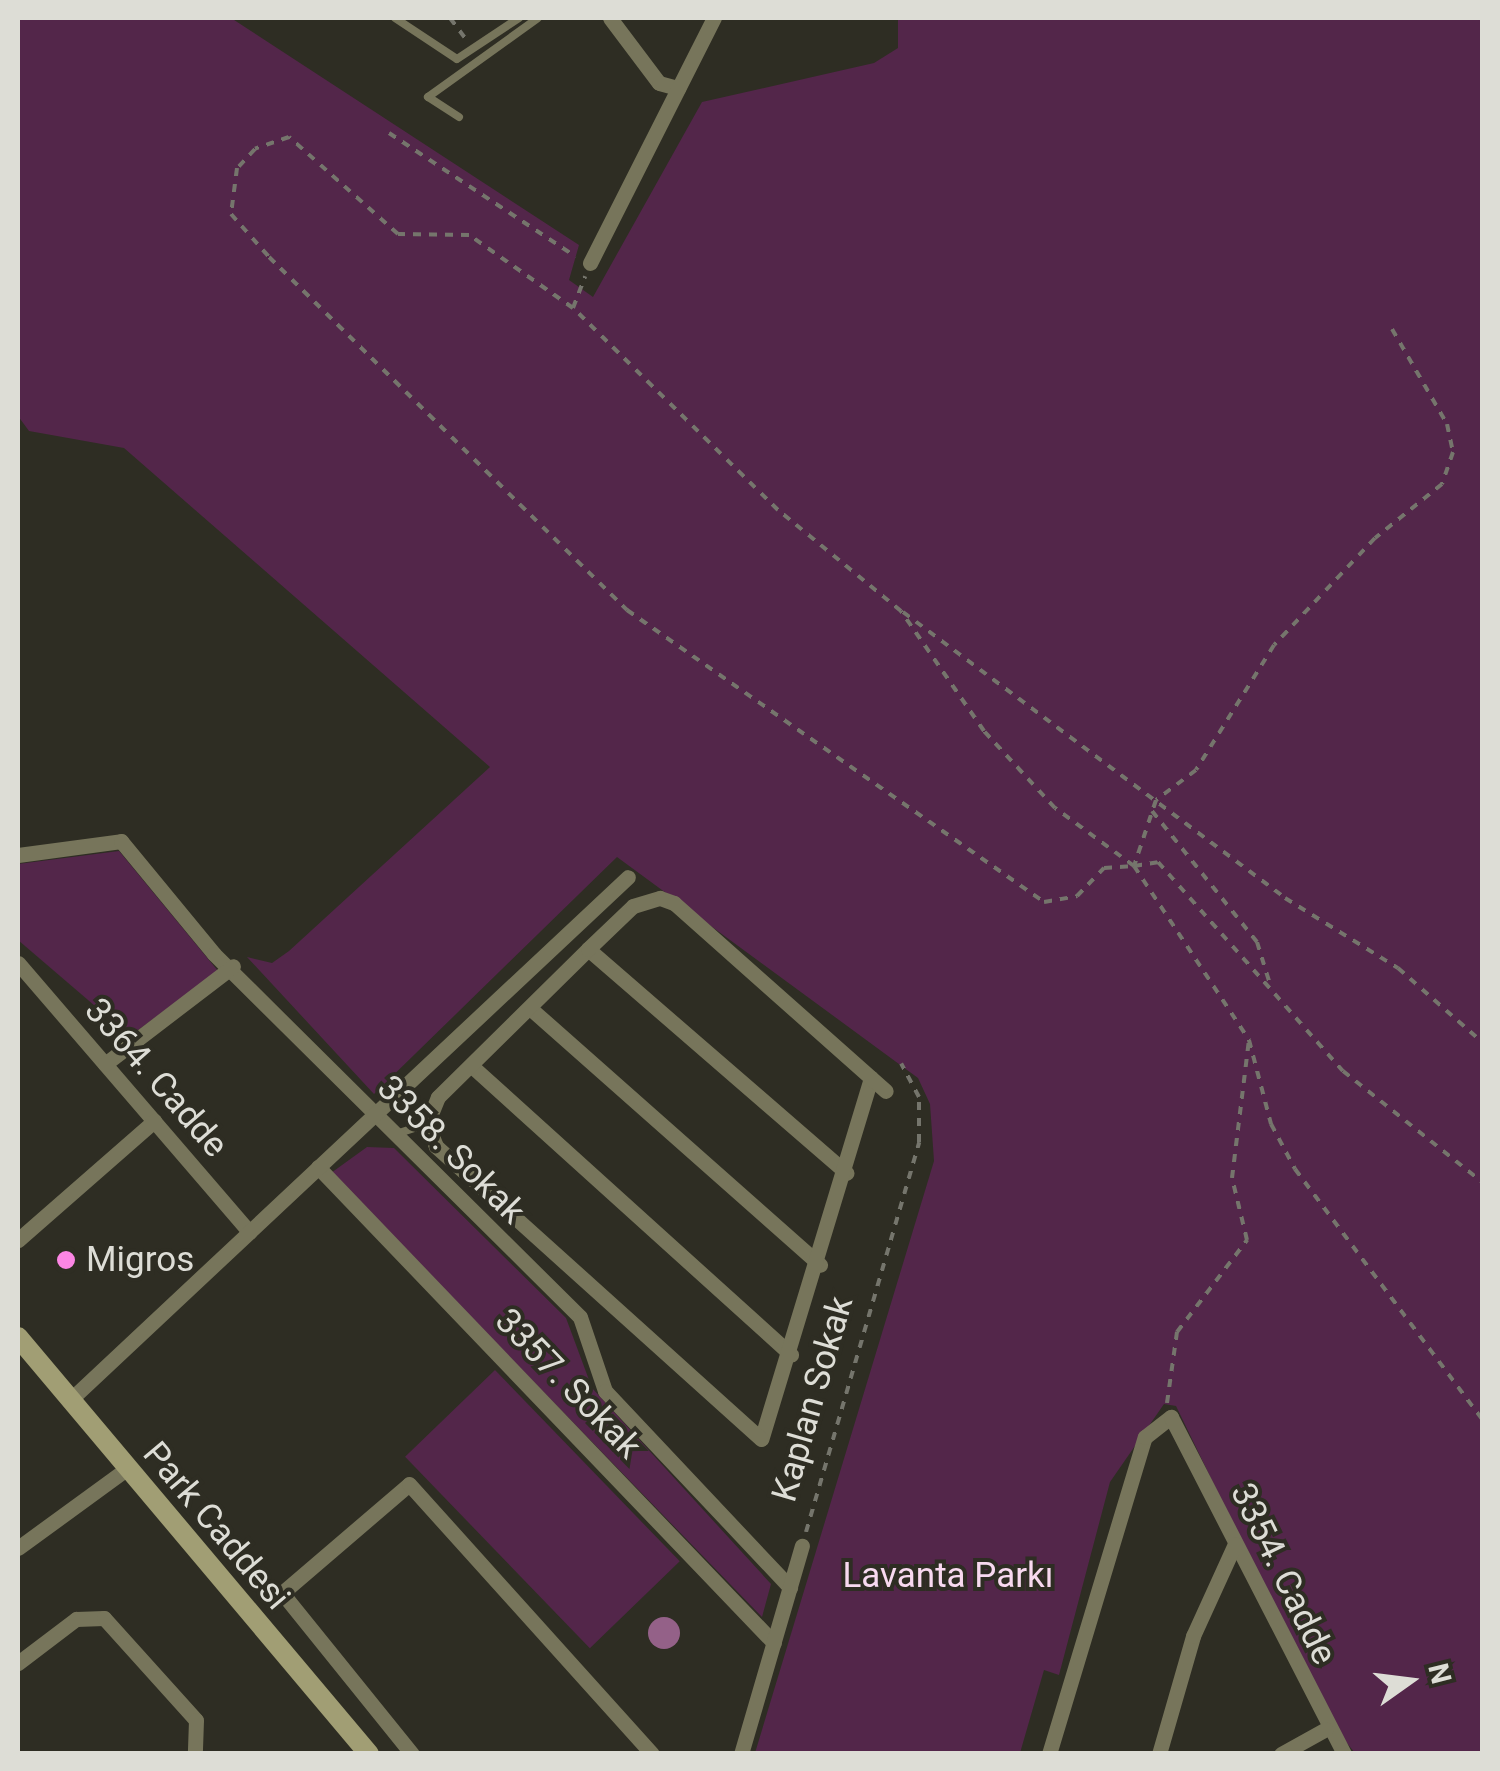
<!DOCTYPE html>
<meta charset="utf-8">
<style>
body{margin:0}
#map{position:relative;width:1500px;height:1771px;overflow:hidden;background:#2e2d23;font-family:Roboto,sans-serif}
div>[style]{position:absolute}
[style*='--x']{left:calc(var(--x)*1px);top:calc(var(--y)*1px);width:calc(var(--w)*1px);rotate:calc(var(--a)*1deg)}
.green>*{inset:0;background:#53264a;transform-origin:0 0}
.water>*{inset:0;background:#946188}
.round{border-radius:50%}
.path>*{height:4px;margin-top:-2px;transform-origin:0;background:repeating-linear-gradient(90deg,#75756c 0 8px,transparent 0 16px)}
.lane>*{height:8px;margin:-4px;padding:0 4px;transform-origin:4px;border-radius:4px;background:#77755b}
.street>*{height:15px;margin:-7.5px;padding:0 7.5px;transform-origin:7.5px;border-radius:7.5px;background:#77755b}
.secondary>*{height:20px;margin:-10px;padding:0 10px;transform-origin:10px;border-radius:10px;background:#a19e74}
.dots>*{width:28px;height:28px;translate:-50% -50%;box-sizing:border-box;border:5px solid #2e2d23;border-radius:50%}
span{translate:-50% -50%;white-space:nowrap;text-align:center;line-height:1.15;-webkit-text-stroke:8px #2e2d23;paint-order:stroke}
.street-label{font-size:35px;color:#ddddd6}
.poi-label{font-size:35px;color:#ddddd6}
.left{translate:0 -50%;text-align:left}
.park-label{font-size:35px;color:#f8d9f0}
.frame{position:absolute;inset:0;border:20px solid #ddddd6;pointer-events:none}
.north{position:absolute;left:1360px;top:1631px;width:100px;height:100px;-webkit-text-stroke:8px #2e2d23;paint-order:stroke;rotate:76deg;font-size:28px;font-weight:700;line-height:40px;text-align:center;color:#ddddd6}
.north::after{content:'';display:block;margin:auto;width:35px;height:45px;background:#ddddd6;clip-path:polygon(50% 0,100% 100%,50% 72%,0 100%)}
</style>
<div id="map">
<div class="green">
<i style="clip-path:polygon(18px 18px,231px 18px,579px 245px,569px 280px,593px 297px,702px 102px,874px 63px,898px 48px,898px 18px,1482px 18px,1482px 1753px,1355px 1753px,1328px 1720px,1176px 1406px,1164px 1404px,1110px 1482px,1059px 1675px,1044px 1670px,1020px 1753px,755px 1753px,934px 1161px,930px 1104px,918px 1078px,617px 857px,374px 1094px,247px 957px,272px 963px,289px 951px,490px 767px,124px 448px,29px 431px,18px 416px)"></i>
<i style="clip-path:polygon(119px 851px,218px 971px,130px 1036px,18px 940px,18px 864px)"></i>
<i style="clip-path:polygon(367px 1147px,394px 1148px,566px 1318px,592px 1388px,771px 1584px,762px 1617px,331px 1173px)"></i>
<i style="left:495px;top:1370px;width:266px;height:125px;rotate:46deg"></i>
</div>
<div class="water">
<i class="round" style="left:648px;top:1617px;width:32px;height:32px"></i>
</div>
<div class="path">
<i style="--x:450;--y:18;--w:25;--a:53"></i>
<i style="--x:389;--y:133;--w:224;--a:33.5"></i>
<i style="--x:573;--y:308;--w:34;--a:-69"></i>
<i style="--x:1392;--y:329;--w:110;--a:59.9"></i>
<i style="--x:1447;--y:424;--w:29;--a:78"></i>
<i style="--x:1453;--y:452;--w:34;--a:109"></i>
<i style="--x:1442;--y:484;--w:86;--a:141.1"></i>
<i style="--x:1375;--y:538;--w:147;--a:133.3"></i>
<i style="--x:1274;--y:645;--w:147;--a:122"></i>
<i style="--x:1196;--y:770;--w:50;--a:143.1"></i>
<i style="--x:1156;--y:800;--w:70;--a:108.4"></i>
<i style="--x:1134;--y:866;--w:209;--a:56.5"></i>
<i style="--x:1249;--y:1040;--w:87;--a:75.3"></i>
<i style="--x:1271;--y:1124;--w:51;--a:61.9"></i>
<i style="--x:1295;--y:1169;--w:312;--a:53.2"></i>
<i style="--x:903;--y:612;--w:477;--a:36.8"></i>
<i style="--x:1285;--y:898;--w:133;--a:31.8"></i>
<i style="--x:1398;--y:968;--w:112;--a:41.4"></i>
<i style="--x:1152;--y:811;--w:168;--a:51.3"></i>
<i style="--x:1257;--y:942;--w:41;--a:72.9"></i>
<i style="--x:1134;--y:866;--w:98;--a:-143.7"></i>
<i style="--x:1055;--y:808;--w:105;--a:-132.7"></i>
<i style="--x:984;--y:731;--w:146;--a:-124.7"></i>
<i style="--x:901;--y:611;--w:159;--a:-140.6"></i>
<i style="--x:778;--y:510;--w:288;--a:-135.4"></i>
<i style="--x:573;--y:308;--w:127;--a:-144.9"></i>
<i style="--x:469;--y:235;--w:71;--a:-179.2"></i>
<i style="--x:398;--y:234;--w:146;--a:-138.3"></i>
<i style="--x:289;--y:137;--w:36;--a:161"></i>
<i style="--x:255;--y:149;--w:26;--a:133"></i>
<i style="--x:237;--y:168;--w:46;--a:97.4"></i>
<i style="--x:231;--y:214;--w:57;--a:48.5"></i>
<i style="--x:269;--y:257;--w:503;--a:44.6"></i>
<i style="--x:627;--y:610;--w:509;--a:35"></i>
<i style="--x:1044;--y:902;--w:34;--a:-10"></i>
<i style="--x:1077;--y:896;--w:39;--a:-46"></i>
<i style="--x:1104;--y:868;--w:30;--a:-4"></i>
<i style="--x:1134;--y:866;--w:24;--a:-9"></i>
<i style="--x:1158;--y:862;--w:279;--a:48.5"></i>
<i style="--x:1343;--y:1071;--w:178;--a:38.6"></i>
<i style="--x:1167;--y:1403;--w:72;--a:-82"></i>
<i style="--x:1177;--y:1332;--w:116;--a:-52.7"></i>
<i style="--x:1247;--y:1240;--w:64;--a:-103.6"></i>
<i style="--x:1232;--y:1178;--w:139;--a:-83"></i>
<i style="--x:806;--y:1532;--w:406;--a:-73.8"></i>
<i style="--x:919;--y:1142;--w:45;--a:-90"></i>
<i style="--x:919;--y:1097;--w:38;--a:-118"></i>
</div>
<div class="lane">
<i style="--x:395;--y:18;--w:74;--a:33.5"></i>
<i style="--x:457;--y:59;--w:74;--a:-33.5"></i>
<i style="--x:459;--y:117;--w:37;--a:-147"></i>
<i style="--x:428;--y:97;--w:135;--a:-35.7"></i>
<i style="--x:396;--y:1134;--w:33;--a:-18"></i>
</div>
<div class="street">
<i style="--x:610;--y:18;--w:81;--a:53"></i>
<i style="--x:659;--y:83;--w:20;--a:15"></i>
<i style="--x:590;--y:263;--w:275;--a:-63.2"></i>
<i style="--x:18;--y:855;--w:104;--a:-7.7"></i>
<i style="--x:121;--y:841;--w:146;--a:50.5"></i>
<i style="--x:214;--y:954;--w:515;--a:44.76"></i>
<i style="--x:580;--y:1317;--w:78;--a:71.3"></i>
<i style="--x:605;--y:1391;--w:270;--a:46.7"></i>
<i style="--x:588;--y:949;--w:342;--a:40.9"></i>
<i style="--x:18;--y:963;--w:355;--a:49.3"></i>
<i style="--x:531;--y:1009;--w:386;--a:41.5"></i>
<i style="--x:105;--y:1064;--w:161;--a:-37.4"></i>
<i style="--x:475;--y:1069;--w:426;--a:42.1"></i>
<i style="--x:871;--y:1078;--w:377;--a:106.9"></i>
<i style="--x:761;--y:1439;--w:438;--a:-138"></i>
<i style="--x:436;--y:1146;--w:24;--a:-112"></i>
<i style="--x:427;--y:1124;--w:29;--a:-68"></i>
<i style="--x:438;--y:1097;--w:211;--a:-44.6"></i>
<i style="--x:588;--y:949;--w:62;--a:-43.7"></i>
<i style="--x:633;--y:906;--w:28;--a:-17"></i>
<i style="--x:660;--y:898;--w:15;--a:20"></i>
<i style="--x:674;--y:903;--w:283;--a:41.6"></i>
<i style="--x:318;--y:1167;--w:659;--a:46.23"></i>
<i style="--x:18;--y:1240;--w:181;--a:-41.2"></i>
<i style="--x:69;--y:1401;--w:766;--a:-43.15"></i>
<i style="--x:18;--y:1548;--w:132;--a:-36.1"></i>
<i style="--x:18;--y:1663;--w:73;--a:-37.2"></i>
<i style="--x:76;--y:1619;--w:28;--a:-2"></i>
<i style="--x:104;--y:1618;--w:137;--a:48"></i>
<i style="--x:196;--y:1720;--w:34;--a:92"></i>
<i style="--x:412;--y:1754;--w:207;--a:-128.9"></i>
<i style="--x:282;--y:1593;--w:167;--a:-40.6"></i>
<i style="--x:409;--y:1484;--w:363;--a:48"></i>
<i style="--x:741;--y:1754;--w:217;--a:-73.7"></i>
<i style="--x:1049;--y:1754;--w:331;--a:-73.2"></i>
<i style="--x:1145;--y:1437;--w:33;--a:-38"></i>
<i style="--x:1171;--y:1417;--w:379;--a:62.8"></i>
<i style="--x:1159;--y:1754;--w:123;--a:-73.9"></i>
<i style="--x:1193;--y:1636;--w:101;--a:-65.5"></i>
<i style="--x:1281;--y:1754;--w:51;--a:-29.1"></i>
</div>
<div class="secondary">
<i style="--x:18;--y:1337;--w:545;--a:49.91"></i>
</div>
<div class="dots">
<i style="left:66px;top:1260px;background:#fc86e4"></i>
</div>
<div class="street-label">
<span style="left:156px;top:1078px;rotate:49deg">3364. Cadde</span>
<span style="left:451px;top:1150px;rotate:45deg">3358. Sokak</span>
<span style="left:568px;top:1384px;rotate:46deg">3357. Sokak</span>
<span style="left:813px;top:1399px;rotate:-74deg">Kaplan Sokak</span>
<span style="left:216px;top:1526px;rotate:50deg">Park Caddesi</span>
<span style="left:1283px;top:1574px;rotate:64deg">3354. Cadde</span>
</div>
<div class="poi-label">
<span class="left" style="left:86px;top:1260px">Migros</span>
</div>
<div class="park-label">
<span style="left:948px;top:1576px">Lavanta Parkı</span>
</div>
<div class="frame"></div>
<div class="north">N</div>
</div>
